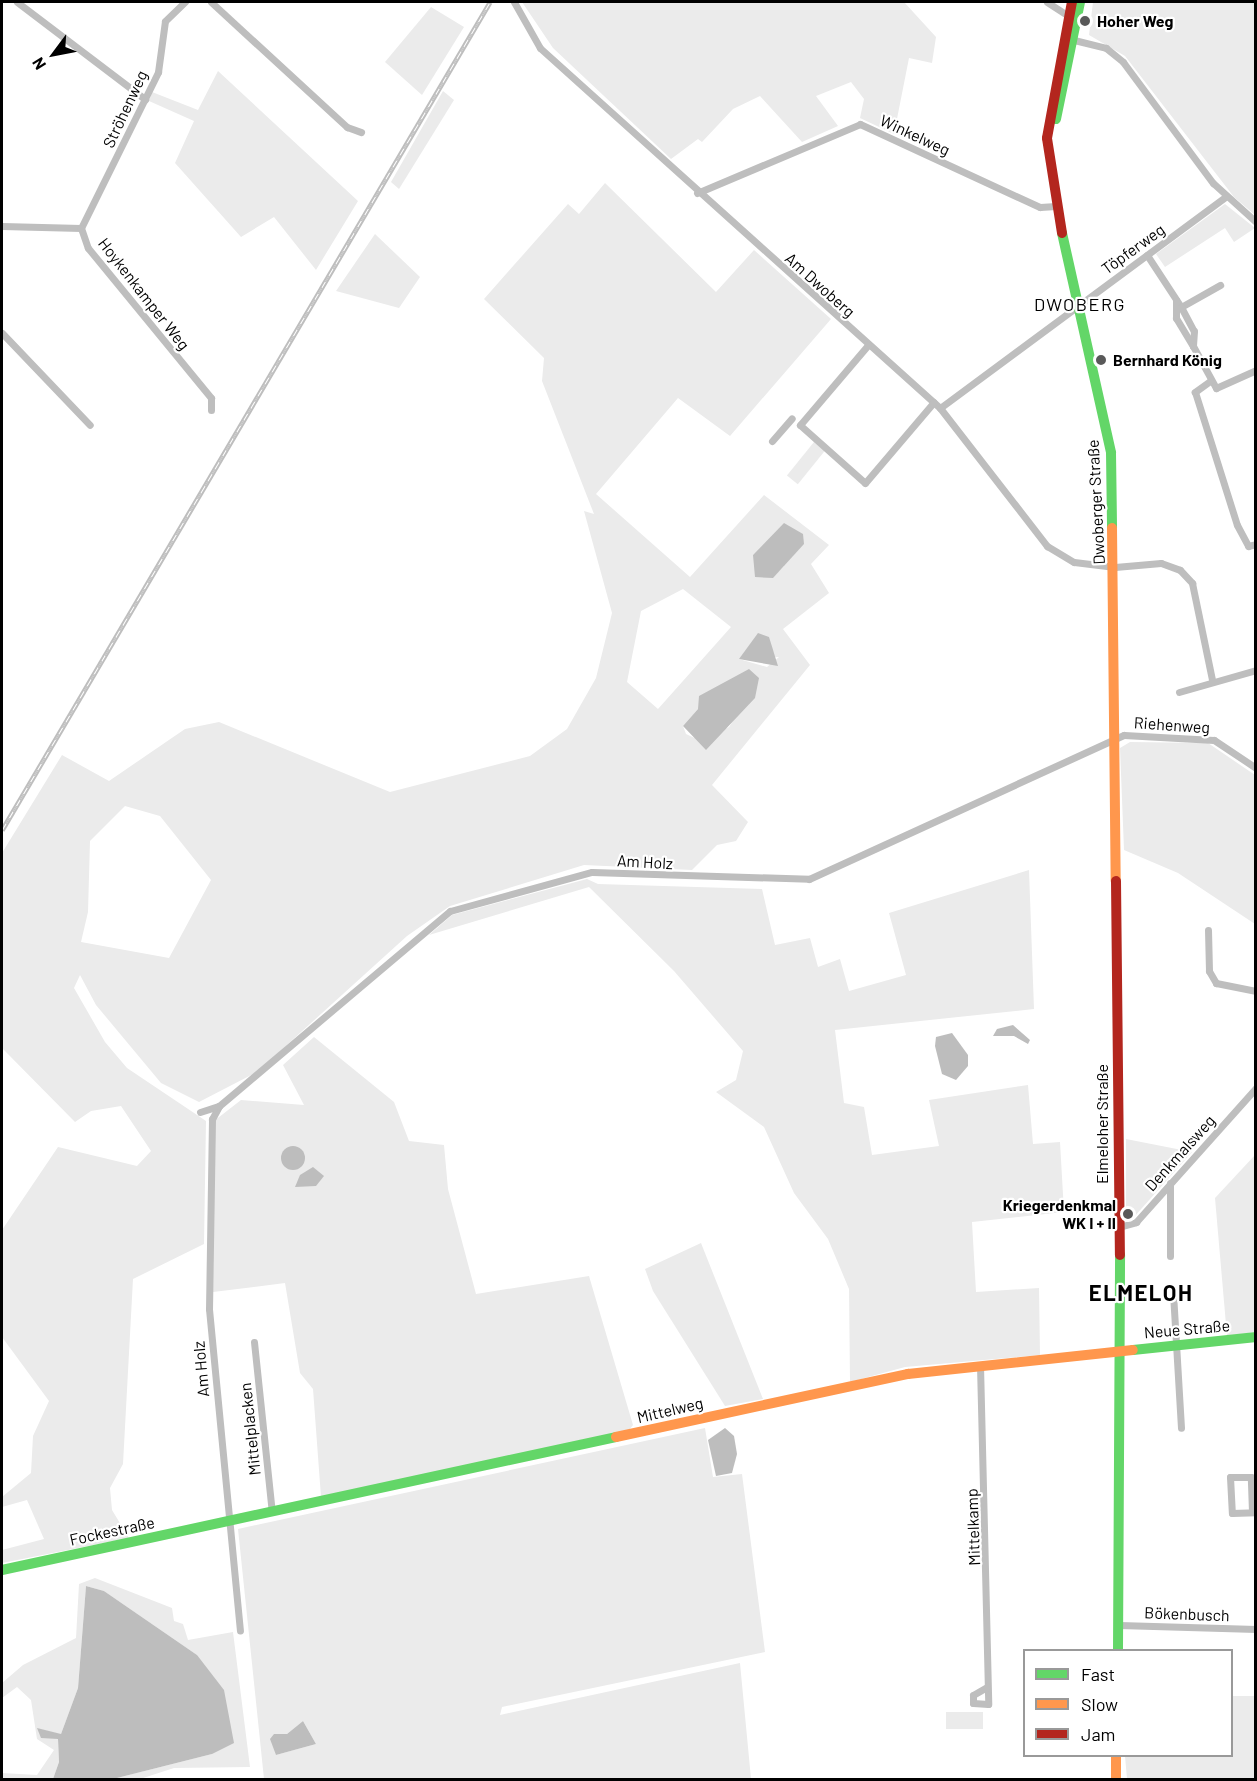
<!DOCTYPE html>
<meta charset="utf-8">
<style>
body{margin:0}
#map{position:relative;width:1257px;height:1781px;overflow:hidden;background:#fff;font-family:Barlow,sans-serif}
div>[style]{position:absolute}
[style*='--x']{left:calc(var(--x)*1px);top:calc(var(--y)*1px);width:calc(var(--w)*1px);rotate:calc(var(--a)*1deg)}
.green>*{inset:0;background:#ebebeb;transform-origin:0 0}
.water>*{inset:0;background:#bdbdbd}
.round{border-radius:50%}
.street>*{height:7px;margin:-3.5px;padding:0 3.5px;transform-origin:3.5px;border-radius:3.5px;background:#bebebe}
.fast>*{height:10px;margin:-5px;padding:0 5px;transform-origin:5px;border-radius:5px;background:#63d668}
.slow>*{height:10px;margin:-5px;padding:0 5px;transform-origin:5px;border-radius:5px;background:#ff974d}
.jam>*{height:10px;margin:-5px;padding:0 5px;transform-origin:5px;border-radius:5px;background:#b3261e}
.rail>*{height:4.5px;margin-top:-2.25px;transform-origin:0;background:repeating-linear-gradient(90deg,#fff 0 7px,#bebebe 0 14px);box-sizing:border-box;border-block:2px solid #bebebe}
.dots>*{width:16px;height:16px;translate:-50% -50%;box-sizing:border-box;border:3px solid #fff;border-radius:50%}
span{translate:-50% -50%;white-space:nowrap;text-align:center;line-height:1.15;-webkit-text-stroke:4.5px #fff;paint-order:stroke}
.poi-label{font-size:16px;color:#000;font-weight:700}
.left{translate:0 -50%;text-align:left}
.right{translate:-100% -50%;text-align:right}
.street-label{font-size:16px;color:#000}
.neighbourhood-label{font-size:18px;color:#000;letter-spacing:1.5px}
.district-label{font-size:22px;color:#000;font-weight:700;letter-spacing:1.5px}
.frame{position:absolute;inset:0;border:3px solid #000;pointer-events:none}
.legend{position:absolute;left:1023px;top:1649px;width:210px;height:108px;box-sizing:border-box;background:#fff;border:2px solid #999;margin:0;padding:8px 10px;list-style:none;font-size:18px;color:#000}
.legend li{display:flex;align-items:center;gap:12px;height:30px}
.legend b{width:30px;border:2px solid #999}
.north{position:absolute;left:24px;top:24px;width:60px;height:60px;-webkit-text-stroke:4px #fff;paint-order:stroke;rotate:238deg;font-size:16px;font-weight:700;line-height:24px;text-align:center;color:#000}
.north::after{content:'';display:block;margin:auto;width:21px;height:27px;background:#000;clip-path:polygon(50% 0,100% 100%,50% 72%,0 100%)}
</style>
<div id="map">
<div class="green">
<i style="clip-path:polygon(522px 2px,904px 2px,936px 37px,932px 63px,909px 58px,894px 134px,860px 118px,864px 99px,851px 82px,816px 96px,838px 126px,802px 142px,760px 96px,733px 109px,702px 142px,698px 139px,671px 159px,553px 48px)"></i>
<i style="clip-path:polygon(1093px 2px,1255px 2px,1255px 215px,1234px 197px,1125px 56px,1089px 35px)"></i>
<i style="clip-path:polygon(431px 7px,464px 27px,422px 95px,385px 62px)"></i>
<i style="clip-path:polygon(218px 71px,358px 201px,316px 270px,274px 217px,241px 237px,175px 163px,194px 121px,149px 101px,152px 92px,198px 110px)"></i>
<i style="clip-path:polygon(443px 91px,454px 100px,399px 189px,391px 182px)"></i>
<i style="clip-path:polygon(evenodd,605px 183px,716px 292px,754px 250px,831px 319px,730px 436px,678px 398px,596px 494px,690px 577px,764px 495px,829px 545px,811px 564px,829px 593px,783px 629px,810px 665px,712px 785px,748px 822px,736px 841px,717px 845px,692px 870px,584px 865px,450px 906px,407px 936px,257px 1072px,199px 1102px,161px 1083px,96px 1005px,80px 975px,74px 988px,105px 1042px,127px 1068px,206px 1121px,204px 1244px,133px 1279px,123px 1464px,110px 1488px,112px 1510px,129px 1538px,2px 1563px,2px 1550px,44px 1539px,27px 1500px,2px 1507px,2px 1497px,31px 1473px,33px 1436px,49px 1401px,2px 1337px,2px 1230px,58px 1147px,137px 1166px,151px 1151px,121px 1106px,91px 1111px,75px 1122px,2px 1048px,2px 853px,62px 755px,109px 781px,185px 729px,219px 722px,390px 792px,530px 756px,567px 729px,596px 678px,612px 613px,584px 511px,594px 514px,542px 381px,544px 358px,484px 299px,568px 204px,579px 214px,605px 183px,769px 542px,784px 566px,773px 577px,753px 555px,769px 542px,605px 183px,683px 589px,731px 627px,658px 709px,627px 682px,641px 611px,683px 589px,605px 183px,779px 657px,767px 667px,739px 659px,779px 657px,605px 183px,747px 701px,729px 727px,701px 741px,686px 734px,683px 726px,698px 709px,747px 701px,605px 183px,125px 806px,160px 816px,211px 880px,169px 958px,81px 942px,88px 912px,90px 841px,125px 806px)"></i>
<i style="clip-path:polygon(1225px 204px,1255px 228px,1234px 242px,1225px 228px,1165px 267px,1156px 254px)"></i>
<i style="clip-path:polygon(375px 234px,420px 277px,399px 308px,336px 291px)"></i>
<i style="left:814px;top:442px;width:14px;height:43px;rotate:39deg"></i>
<i style="clip-path:polygon(1130px 742px,1208px 743px,1255px 775px,1255px 924px,1178px 873px,1124px 850px,1120px 748px)"></i>
<i style="clip-path:polygon(1029px 870px,1034px 1009px,835px 1030px,844px 1103px,864px 1107px,872px 1155px,939px 1146px,929px 1100px,1028px 1085px,1033px 1144px,1060px 1142px,1064px 1212px,972px 1222px,976px 1292px,1039px 1288px,1040px 1355px,905px 1367px,850px 1382px,849px 1289px,828px 1239px,794px 1193px,764px 1127px,716px 1092px,736px 1080px,743px 1051px,674px 971px,589px 887px,429px 935px,452px 915px,587px 879px,598px 884px,762px 889px,775px 945px,810px 938px,818px 967px,840px 959px,849px 991px,906px 975px,889px 913px)"></i>
<i style="clip-path:polygon(314px 1037px,394px 1102px,409px 1141px,444px 1145px,448px 1189px,476px 1294px,589px 1276px,633px 1425px,629px 1430px,321px 1497px,313px 1389px,300px 1373px,285px 1283px,213px 1292px,214px 1121px,241px 1100px,304px 1105px,283px 1065px)"></i>
<i style="clip-path:polygon(1126px 1139px,1192px 1152px,1134px 1217px,1126px 1215px)"></i>
<i style="clip-path:polygon(1255px 1155px,1255px 1332px,1227px 1336px,1215px 1198px)"></i>
<i style="clip-path:polygon(701px 1243px,763px 1399px,725px 1406px,653px 1291px,645px 1269px)"></i>
<i style="clip-path:polygon(evenodd,705px 1428px,713px 1477px,742px 1474px,765px 1652px,502px 1707px,500px 1715px,740px 1663px,751px 1779px,264px 1779px,238px 1529px,705px 1428px,303px 1721px,316px 1744px,276px 1755px,274px 1734px,287px 1734px,303px 1721px)"></i>
<i style="clip-path:polygon(95px 1578px,172px 1608px,174px 1621px,183px 1624px,188px 1640px,233px 1632px,250px 1767px,174px 1768px,140px 1779px,113px 1779px,212px 1754px,197px 1655px,104px 1591px,86px 1586px,78px 1688px,61px 1734px,38px 1733px,58px 1739px,59px 1762px,53px 1779px,2px 1779px,2px 1773px,37px 1775px,54px 1750px,37px 1739px,31px 1700px,17px 1687px,2px 1698px,2px 1683px,23px 1665px,76px 1638px,79px 1584px)"></i>
<i style="clip-path:polygon(1232px 1696px,1255px 1696px,1255px 1779px,1127px 1779px,1125px 1756px,1232px 1756px)"></i>
<i style="left:983px;top:1712px;width:17px;height:37px;rotate:90deg"></i>
</div>
<div class="water">
<i style="clip-path:polygon(784px 523px,803px 534px,804px 544px,773px 578px,755px 577px,753px 555px)"></i>
<i style="clip-path:polygon(758px 633px,769px 637px,778px 666px,739px 659px)"></i>
<i style="clip-path:polygon(749px 669px,759px 678px,755px 698px,706px 750px,683px 726px,698px 709px,699px 696px)"></i>
<i style="clip-path:polygon(1013px 1025px,1030px 1040px,1028px 1044px,1014px 1036px,993px 1036px,997px 1029px)"></i>
<i style="clip-path:polygon(952px 1033px,968px 1055px,968px 1066px,956px 1080px,942px 1074px,935px 1046px,936px 1037px)"></i>
<i class="round" style="left:281px;top:1146px;width:24px;height:24px"></i>
<i style="clip-path:polygon(313px 1167px,324px 1176px,316px 1186px,295px 1187px,300px 1175px)"></i>
<i style="clip-path:polygon(725px 1428px,734px 1436px,737px 1454px,732px 1473px,716px 1476px,708px 1440px)"></i>
<i style="clip-path:polygon(86px 1586px,104px 1591px,197px 1655px,224px 1690px,234px 1743px,212px 1754px,113px 1779px,53px 1779px,59px 1762px,58px 1739px,41px 1738px,37px 1728px,61px 1734px,78px 1688px)"></i>
<i style="clip-path:polygon(303px 1721px,316px 1744px,276px 1755px,270px 1739px,274px 1734px,287px 1734px)"></i>
</div>
<div class="street">
<i style="--x:17;--y:2;--w:161;--a:37.2"></i>
<i style="--x:211;--y:2;--w:185;--a:42.6"></i>
<i style="--x:347;--y:127;--w:15;--a:20"></i>
<i style="--x:514;--y:2;--w:53;--a:60.5"></i>
<i style="--x:540;--y:48;--w:538;--a:41.99"></i>
<i style="--x:940;--y:408;--w:175;--a:52.2"></i>
<i style="--x:1047;--y:546;--w:31;--a:31"></i>
<i style="--x:1074;--y:562;--w:41;--a:7"></i>
<i style="--x:1115;--y:567;--w:46;--a:-5"></i>
<i style="--x:1161;--y:563;--w:20;--a:20"></i>
<i style="--x:1180;--y:570;--w:18;--a:47"></i>
<i style="--x:1192;--y:583;--w:99;--a:78.3"></i>
<i style="--x:1047;--y:2;--w:30;--a:33"></i>
<i style="--x:1070;--y:39;--w:37;--a:14"></i>
<i style="--x:1106;--y:48;--w:22;--a:39"></i>
<i style="--x:1123;--y:62;--w:151;--a:53.4"></i>
<i style="--x:1213;--y:183;--w:58;--a:42.2"></i>
<i style="--x:697;--y:193;--w:177;--a:-22.9"></i>
<i style="--x:860;--y:124;--w:198;--a:24.8"></i>
<i style="--x:1040;--y:207;--w:16;--a:-4"></i>
<i style="--x:2;--y:226;--w:79;--a:1.5"></i>
<i style="--x:81;--y:228;--w:174;--a:-63.7"></i>
<i style="--x:158;--y:72;--w:51;--a:-82.2"></i>
<i style="--x:165;--y:21;--w:28;--a:-44"></i>
<i style="--x:81;--y:228;--w:21;--a:71"></i>
<i style="--x:88;--y:248;--w:194;--a:50.6"></i>
<i style="--x:211;--y:398;--w:12;--a:90"></i>
<i style="--x:1147;--y:255;--w:62;--a:56.8"></i>
<i style="--x:1181;--y:307;--w:45;--a:-29.4"></i>
<i style="--x:1176;--y:300;--w:18;--a:90"></i>
<i style="--x:1176;--y:318;--w:33;--a:59"></i>
<i style="--x:1181;--y:307;--w:27;--a:62"></i>
<i style="--x:1194;--y:331;--w:15;--a:94"></i>
<i style="--x:1193;--y:346;--w:48;--a:61.3"></i>
<i style="--x:1216;--y:388;--w:44;--a:-24.2"></i>
<i style="--x:2;--y:333;--w:127;--a:46.3"></i>
<i style="--x:868;--y:345;--w:105;--a:130.4"></i>
<i style="--x:800;--y:425;--w:87;--a:41.7"></i>
<i style="--x:865;--y:483;--w:106;--a:-49.6"></i>
<i style="--x:1210;--y:381;--w:19;--a:144"></i>
<i style="--x:1195;--y:392;--w:139;--a:72.5"></i>
<i style="--x:1237;--y:525;--w:24;--a:62"></i>
<i style="--x:1248;--y:546;--w:8;--a:-14"></i>
<i style="--x:940;--y:408;--w:355;--a:-36.5"></i>
<i style="--x:772;--y:441;--w:30;--a:-49"></i>
<i style="--x:1179;--y:692;--w:80;--a:-15.9"></i>
<i style="--x:1208;--y:930;--w:41;--a:88.6"></i>
<i style="--x:1209;--y:971;--w:14;--a:60"></i>
<i style="--x:1216;--y:983;--w:41;--a:11.3"></i>
<i style="--x:219;--y:1106;--w:15;--a:118"></i>
<i style="--x:212;--y:1119;--w:190;--a:90.9"></i>
<i style="--x:209;--y:1309;--w:323;--a:84.5"></i>
<i style="--x:200;--y:1112;--w:20;--a:-18"></i>
<i style="--x:219;--y:1106;--w:302;--a:-40.2"></i>
<i style="--x:450;--y:911;--w:147;--a:-15.4"></i>
<i style="--x:592;--y:872;--w:217;--a:1.8"></i>
<i style="--x:809;--y:879;--w:346;--a:-24.6"></i>
<i style="--x:1124;--y:735;--w:90;--a:3.2"></i>
<i style="--x:1214;--y:740;--w:50;--a:33.7"></i>
<i style="--x:1170;--y:1183;--w:73;--a:90"></i>
<i style="--x:1119;--y:1227;--w:18;--a:-16"></i>
<i style="--x:1136;--y:1222;--w:180;--a:-48.2"></i>
<i style="--x:1173;--y:1293;--w:135;--a:86.6"></i>
<i style="--x:254;--y:1342;--w:171;--a:84"></i>
<i style="--x:980;--y:1365;--w:339;--a:88.6"></i>
<i style="--x:988;--y:1704;--w:15;--a:-176"></i>
<i style="--x:973;--y:1703;--w:8;--a:-90"></i>
<i style="--x:973;--y:1695;--w:16;--a:-30"></i>
<i style="--x:1252;--y:1512;--w:35;--a:-92"></i>
<i style="--x:1251;--y:1477;--w:21;--a:180"></i>
<i style="--x:1230;--y:1477;--w:36;--a:87"></i>
<i style="--x:1232;--y:1513;--w:24;--a:-2"></i>
<i style="--x:1119;--y:1625;--w:137;--a:1.7"></i>
</div>
<div class="fast">
<i style="--x:1056;--y:119;--w:119;--a:-78.4"></i>
<i style="--x:1062;--y:233;--w:225;--a:77.4"></i>
<i style="--x:1111;--y:453;--w:75;--a:89.2"></i>
<i style="--x:1133;--y:1350;--w:124;--a:-6"></i>
<i style="--x:2;--y:1570;--w:628;--a:-12.22"></i>
<i style="--x:1118;--y:1650;--w:395;--a:-89.7"></i>
</div>
<div class="slow">
<i style="--x:1112;--y:528;--w:353;--a:89.4"></i>
<i style="--x:616;--y:1437;--w:299;--a:-12.2"></i>
<i style="--x:908;--y:1374;--w:226;--a:-6.1"></i>
<i style="--x:1116;--y:1756;--w:24;--a:90"></i>
</div>
<div class="jam">
<i style="--x:1062;--y:233;--w:96;--a:-99"></i>
<i style="--x:1047;--y:138;--w:138;--a:-79.6"></i>
<i style="--x:1116;--y:881;--w:374;--a:89.4"></i>
</div>
<div class="rail">
<i style="--x:2;--y:830;--w:961;--a:-59.49"></i>
</div>
<div class="dots">
<i style="left:1085px;top:21px;background:#595959"></i>
<i style="left:1101px;top:360px;background:#595959"></i>
<i style="left:1128px;top:1214px;background:#595959"></i>
</div>
<div class="poi-label">
<span class="left" style="left:1097px;top:21px">Hoher Weg</span>
<span class="left" style="left:1113px;top:360px">Bernhard König</span>
<span class="right" style="left:1116px;top:1214px">Kriegerdenkmal<br>WK I + II</span>
</div>
<div class="street-label">
<span style="left:125px;top:109px;rotate:-65deg">Ströhenweg</span>
<span style="left:915px;top:135px;rotate:25deg">Winkelweg</span>
<span style="left:1133px;top:249px;rotate:-36deg">Töpferweg</span>
<span style="left:820px;top:285px;rotate:42deg">Am Dwoberg</span>
<span style="left:144px;top:294px;rotate:52deg">Hoykenkamper Weg</span>
<span style="left:1096px;top:502px;rotate:-93deg">Dwoberger Straße</span>
<span style="left:1172px;top:725px;rotate:4deg">Riehenweg</span>
<span style="left:645px;top:862px;rotate:3deg">Am Holz</span>
<span style="left:1102px;top:1124px;rotate:-90deg">Elmeloher Straße</span>
<span style="left:1180px;top:1153px;rotate:-48deg">Denkmalsweg</span>
<span style="left:1187px;top:1329px;rotate:-5deg">Neue Straße</span>
<span style="left:201px;top:1369px;rotate:-95deg">Am Holz</span>
<span style="left:670px;top:1410px;rotate:-13deg">Mittelweg</span>
<span style="left:250px;top:1429px;rotate:-96deg">Mittelplacken</span>
<span style="left:973px;top:1527px;rotate:-92deg">Mittelkamp</span>
<span style="left:112px;top:1531px;rotate:-12deg">Fockestraße</span>
<span style="left:1187px;top:1614px;rotate:2deg">Bökenbusch</span>
</div>
<div class="neighbourhood-label">
<span style="left:1080px;top:304px">DWOBERG</span>
</div>
<div class="district-label">
<span style="left:1141px;top:1293px">ELMELOH</span>
</div>
<div class="frame"></div>
<ul class="legend">
<li><b style="height:8px;background:#63d668"></b>Fast</li>
<li><b style="height:8px;background:#ff974d"></b>Slow</li>
<li><b style="height:8px;background:#b3261e"></b>Jam</li>
</ul>
<div class="north">N</div>
</div>
